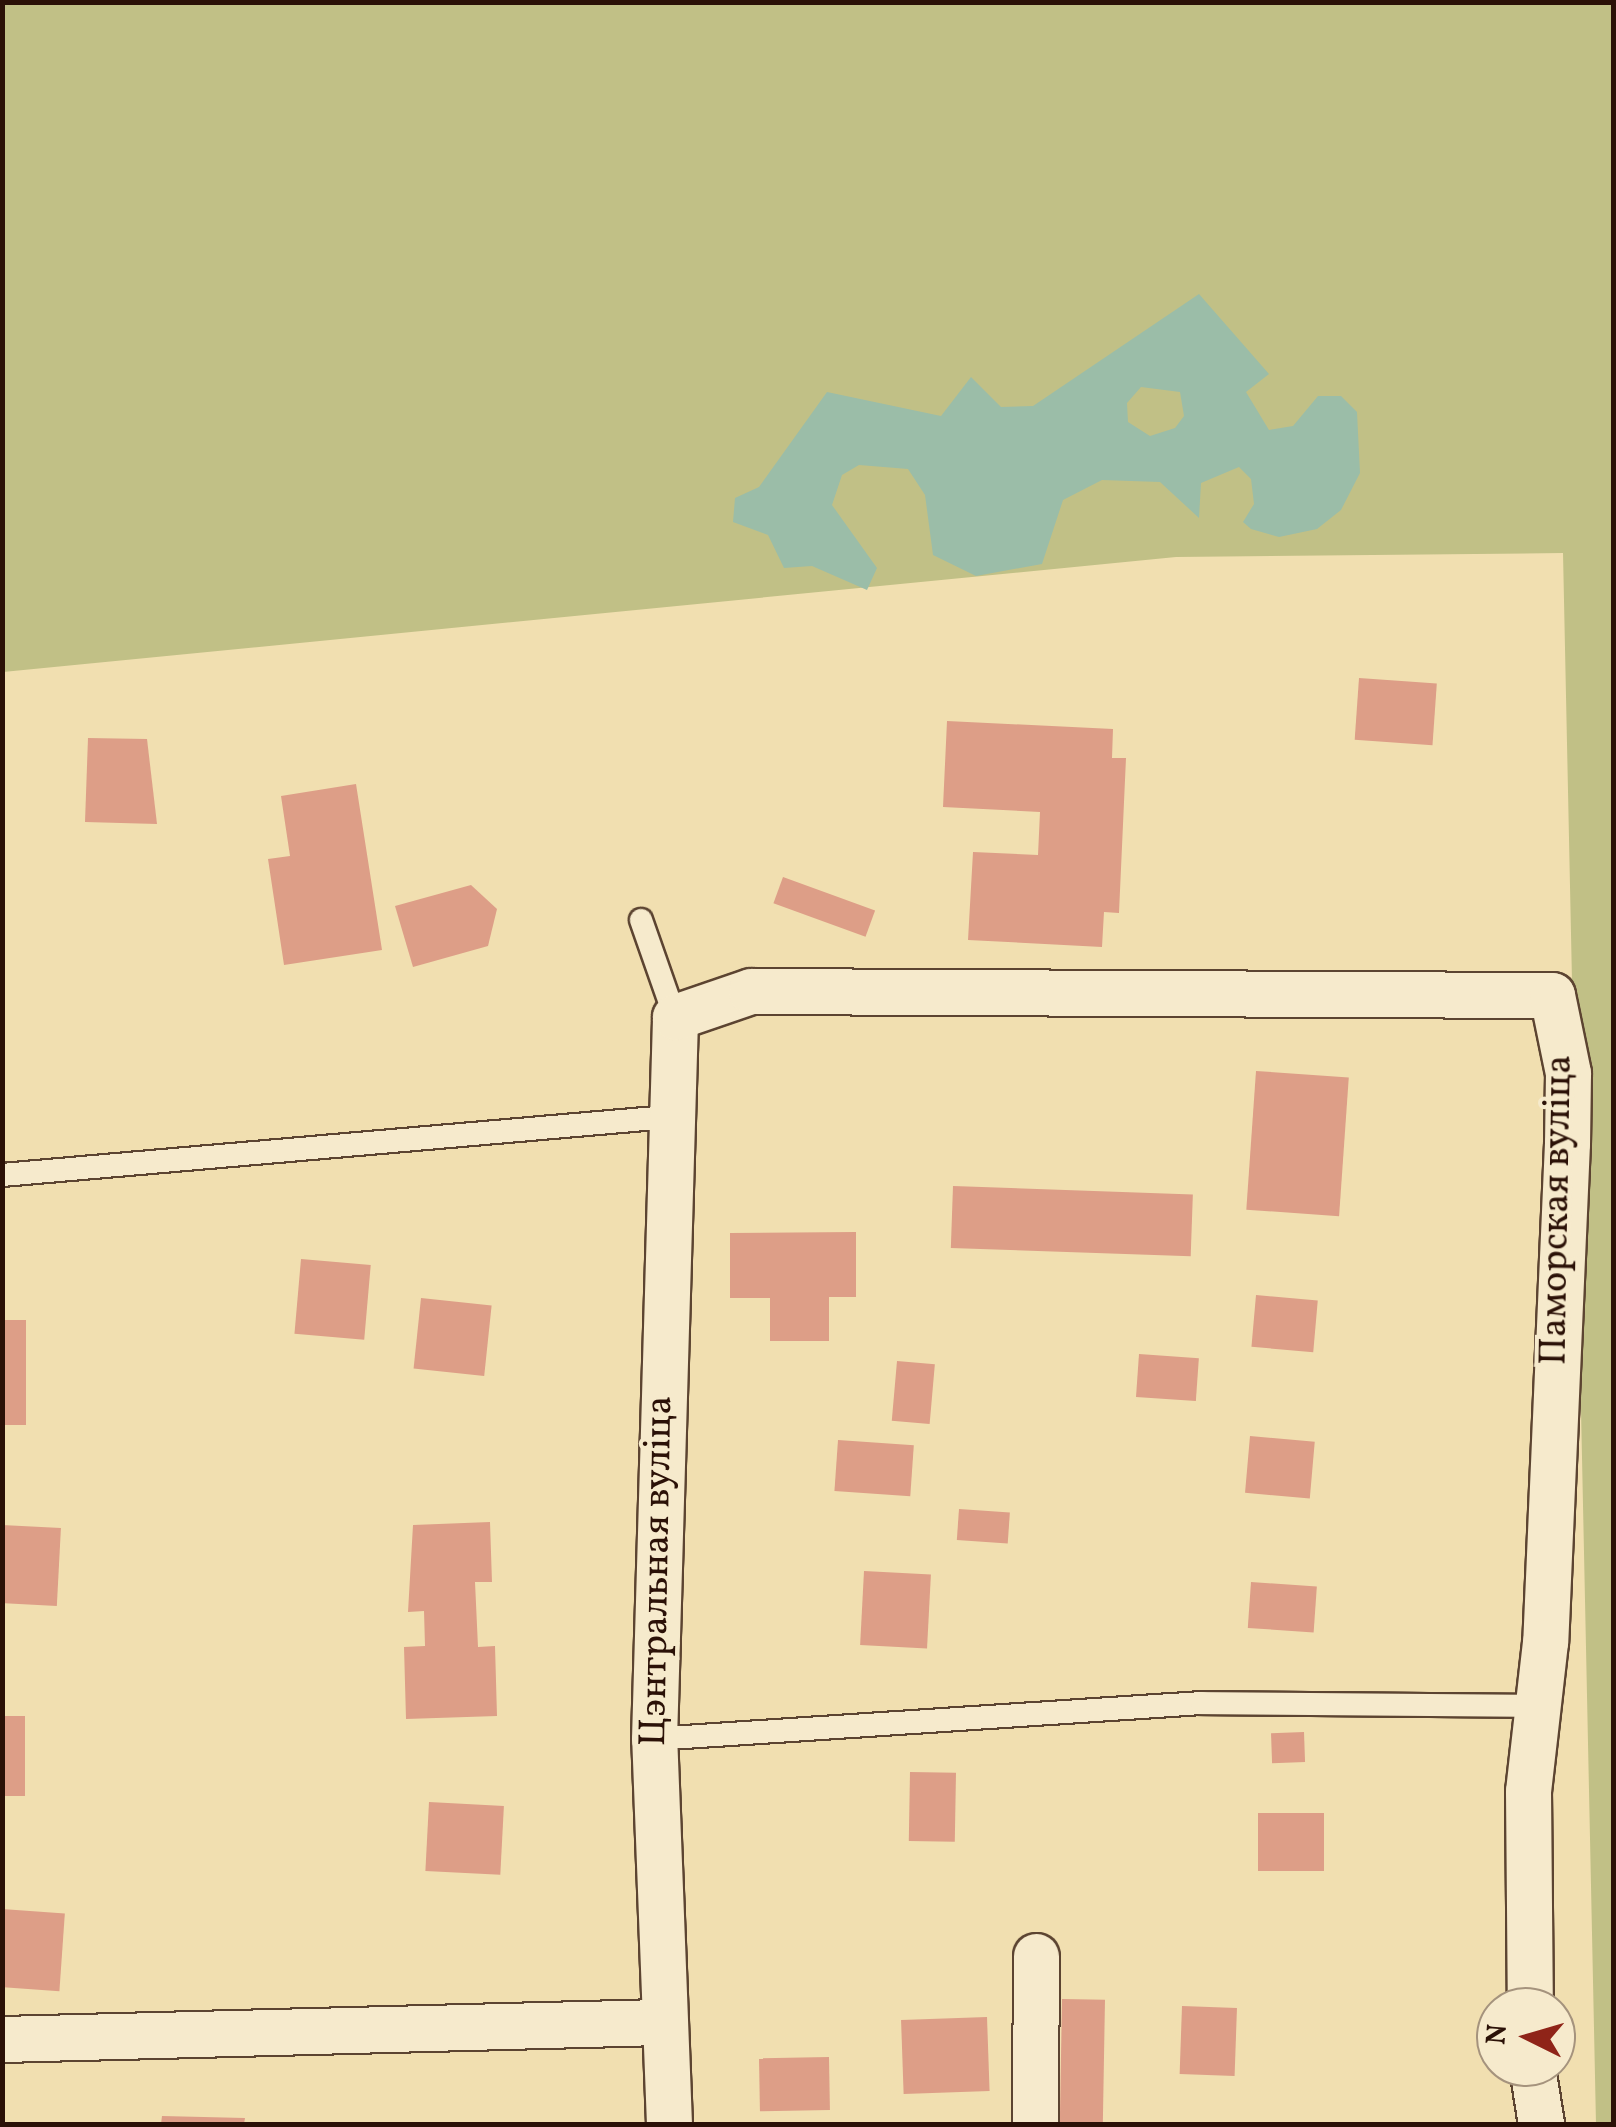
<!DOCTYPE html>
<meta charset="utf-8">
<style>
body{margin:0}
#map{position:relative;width:1616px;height:2127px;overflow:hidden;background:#f1dfb0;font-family:Vollkorn,serif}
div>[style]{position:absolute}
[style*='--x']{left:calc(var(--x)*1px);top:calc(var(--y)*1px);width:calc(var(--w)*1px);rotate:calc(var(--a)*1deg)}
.green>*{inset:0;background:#c1c086}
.water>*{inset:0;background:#9bbda8}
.building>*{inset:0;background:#dd9e87;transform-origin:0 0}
.roads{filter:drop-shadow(2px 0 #5c4431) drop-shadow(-2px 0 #5c4431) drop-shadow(0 2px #5c4431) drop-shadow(0 -2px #5c4431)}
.lane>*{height:22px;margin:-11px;padding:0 11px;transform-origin:11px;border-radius:11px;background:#f6eacc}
.street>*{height:45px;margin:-22.5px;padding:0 22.5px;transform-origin:22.5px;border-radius:22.5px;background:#f6eacc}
span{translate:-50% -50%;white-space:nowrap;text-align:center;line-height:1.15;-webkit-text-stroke:8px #f6eacc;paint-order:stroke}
.street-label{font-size:38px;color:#2b1107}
.frame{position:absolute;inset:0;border:5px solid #2b1107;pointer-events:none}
.north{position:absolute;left:1476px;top:1987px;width:100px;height:100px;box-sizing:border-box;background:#f6eacc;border:2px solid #a5937d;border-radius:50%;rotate:275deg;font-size:28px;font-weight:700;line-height:40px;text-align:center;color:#2b1107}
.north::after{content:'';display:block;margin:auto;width:35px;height:45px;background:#8f2418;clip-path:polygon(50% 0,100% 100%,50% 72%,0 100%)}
</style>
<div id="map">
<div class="green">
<i style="clip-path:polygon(3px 3px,1613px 3px,1613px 2124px,1596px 2124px,1563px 553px,1176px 557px,3px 672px)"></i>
</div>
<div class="water">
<i style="clip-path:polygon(evenodd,1199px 294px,1269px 374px,1246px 392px,1269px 430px,1293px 426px,1318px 396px,1341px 396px,1357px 412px,1360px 473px,1341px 510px,1317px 529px,1279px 537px,1251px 529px,1243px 522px,1254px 504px,1251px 479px,1239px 467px,1201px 483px,1199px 518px,1160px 482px,1102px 480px,1063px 500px,1042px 564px,976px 576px,933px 555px,925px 495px,908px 469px,859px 465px,842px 475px,832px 505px,877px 568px,867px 590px,812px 566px,784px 568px,768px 535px,733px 522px,735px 498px,759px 487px,827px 392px,941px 416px,971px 377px,1001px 407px,1033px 406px,1199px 294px,1141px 387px,1180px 392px,1184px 416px,1175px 428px,1150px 436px,1128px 422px,1127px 403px,1141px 387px)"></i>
</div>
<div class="building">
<i style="left:1359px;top:678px;width:78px;height:62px;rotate:4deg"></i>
<i style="clip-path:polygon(947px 721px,1113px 729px,1112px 758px,1126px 758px,1119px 913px,1104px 912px,1102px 947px,968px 940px,973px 852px,1038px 855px,1040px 812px,943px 807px)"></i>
<i style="clip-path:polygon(88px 738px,147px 739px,157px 824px,85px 822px)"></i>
<i style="clip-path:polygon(356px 784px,382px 950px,284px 965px,268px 859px,290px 856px,281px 796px)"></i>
<i style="left:783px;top:877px;width:98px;height:28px;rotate:20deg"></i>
<i style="clip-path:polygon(471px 885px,497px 909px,488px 946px,413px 967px,395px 906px)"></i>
<i style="left:1256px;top:1071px;width:93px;height:139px;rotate:4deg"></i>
<i style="left:953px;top:1186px;width:240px;height:62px;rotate:2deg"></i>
<i style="clip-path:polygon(856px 1232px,856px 1297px,829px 1297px,829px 1341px,770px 1341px,770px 1298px,730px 1298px,730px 1233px)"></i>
<i style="left:301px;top:1259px;width:70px;height:75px;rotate:5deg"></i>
<i style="left:1256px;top:1295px;width:62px;height:52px;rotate:5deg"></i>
<i style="left:421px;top:1298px;width:71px;height:71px;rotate:6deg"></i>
<i style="left:2px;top:1320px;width:24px;height:105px"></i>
<i style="left:1139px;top:1354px;width:60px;height:43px;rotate:4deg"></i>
<i style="left:897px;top:1361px;width:38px;height:60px;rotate:5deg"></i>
<i style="left:1250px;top:1436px;width:65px;height:57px;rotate:5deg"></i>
<i style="left:838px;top:1440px;width:76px;height:51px;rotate:4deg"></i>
<i style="left:959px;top:1509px;width:51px;height:31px;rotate:4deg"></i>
<i style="clip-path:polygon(490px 1522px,492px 1582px,475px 1582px,478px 1647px,495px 1646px,497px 1716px,406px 1719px,404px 1647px,425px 1646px,424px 1611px,408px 1612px,413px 1525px)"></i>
<i style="left:2px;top:1525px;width:59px;height:78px;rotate:3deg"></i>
<i style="left:864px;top:1571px;width:67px;height:74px;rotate:3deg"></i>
<i style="left:1251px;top:1582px;width:66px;height:46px;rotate:4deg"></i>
<i style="left:2px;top:1716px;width:23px;height:80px"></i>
<i style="left:1304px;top:1732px;width:30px;height:33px;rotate:88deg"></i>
<i style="left:910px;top:1772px;width:46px;height:69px;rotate:1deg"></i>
<i style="left:429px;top:1802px;width:75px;height:69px;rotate:3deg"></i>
<i style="left:1324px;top:1813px;width:58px;height:66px;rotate:90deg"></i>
<i style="left:2px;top:1909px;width:63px;height:78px;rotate:4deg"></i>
<i style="left:1062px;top:1999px;width:43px;height:125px;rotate:1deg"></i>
<i style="left:1182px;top:2006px;width:55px;height:68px;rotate:2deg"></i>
<i style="left:987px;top:2017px;width:74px;height:86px;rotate:88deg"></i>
<i style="left:829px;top:2057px;width:53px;height:70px;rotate:89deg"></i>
<i style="clip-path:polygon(162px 2116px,245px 2118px,244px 2124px,161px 2124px)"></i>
</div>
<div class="roads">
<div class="lane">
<i style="--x:641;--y:920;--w:103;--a:70.7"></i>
<i style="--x:2;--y:1175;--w:669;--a:-4.98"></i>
<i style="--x:654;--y:1739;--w:549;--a:-3.76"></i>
<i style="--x:1202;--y:1703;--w:336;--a:0.5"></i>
</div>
<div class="street">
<i style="--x:2;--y:2039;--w:659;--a:-1.48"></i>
<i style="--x:1532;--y:2067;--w:58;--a:81"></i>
<i style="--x:669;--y:2124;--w:385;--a:-92.2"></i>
<i style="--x:654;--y:1739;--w:722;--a:-88.33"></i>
<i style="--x:675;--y:1017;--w:80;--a:-18.9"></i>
<i style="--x:751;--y:991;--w:801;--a:0.29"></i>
<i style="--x:1552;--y:995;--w:80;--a:78.4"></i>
<i style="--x:1568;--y:1073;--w:70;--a:90.8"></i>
<i style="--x:1567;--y:1143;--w:499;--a:92.5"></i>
<i style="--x:1545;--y:1642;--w:150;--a:96.5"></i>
<i style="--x:1528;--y:1791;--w:216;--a:89.5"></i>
<i style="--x:1035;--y:2124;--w:168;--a:-89.7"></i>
</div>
</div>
<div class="street-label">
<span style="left:1558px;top:1210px;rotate:-89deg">Паморская вуліца</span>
<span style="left:658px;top:1571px;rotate:-89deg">Цэнтральная вуліца</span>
</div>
<div class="frame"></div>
<div class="north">N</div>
</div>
